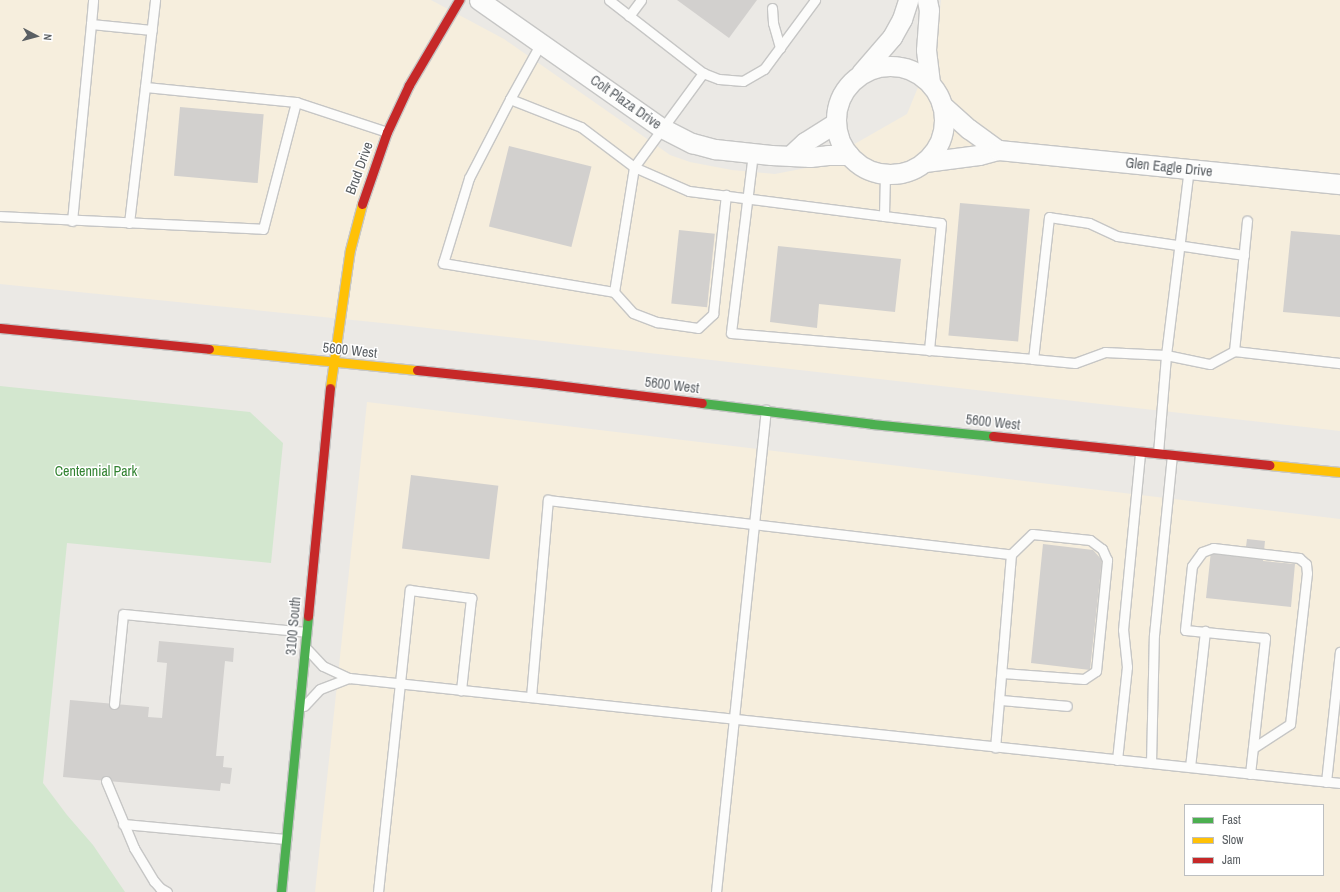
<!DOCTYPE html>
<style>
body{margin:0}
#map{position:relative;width:1340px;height:892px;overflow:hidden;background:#ebe9e5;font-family:"Archivo Narrow",sans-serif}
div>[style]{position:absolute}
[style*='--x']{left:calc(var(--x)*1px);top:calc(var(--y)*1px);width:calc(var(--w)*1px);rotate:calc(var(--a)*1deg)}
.commercial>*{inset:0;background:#f6eedd}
.green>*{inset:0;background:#d3e7cf}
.building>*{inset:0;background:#d2d0ce;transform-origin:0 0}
.roads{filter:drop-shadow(1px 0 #c6c6c5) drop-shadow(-1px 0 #c6c6c5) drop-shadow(0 1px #c6c6c5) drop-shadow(0 -1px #c6c6c5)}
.lane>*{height:9px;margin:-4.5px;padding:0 4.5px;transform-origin:4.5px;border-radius:4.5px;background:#fcfcfb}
.street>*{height:19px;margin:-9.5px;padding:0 9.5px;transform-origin:9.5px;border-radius:9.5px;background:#fcfcfb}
.street>.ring{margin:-9.5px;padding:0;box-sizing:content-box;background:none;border:19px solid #fcfcfb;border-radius:50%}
.fast>*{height:9px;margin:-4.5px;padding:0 4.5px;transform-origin:4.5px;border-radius:4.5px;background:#4caf50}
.slow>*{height:9px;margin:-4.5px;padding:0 4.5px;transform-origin:4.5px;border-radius:4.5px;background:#ffc107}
.jam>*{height:9px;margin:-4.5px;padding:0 4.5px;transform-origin:4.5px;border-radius:4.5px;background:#c62828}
span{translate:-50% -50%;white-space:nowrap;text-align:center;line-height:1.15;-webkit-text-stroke:3px #fff;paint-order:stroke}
.street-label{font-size:14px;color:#5a5f63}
.park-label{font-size:14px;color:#328331}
.legend{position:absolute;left:1184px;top:804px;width:140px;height:72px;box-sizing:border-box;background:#fff;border:1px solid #bdbfc1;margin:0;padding:5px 7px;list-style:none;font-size:12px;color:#5a5f63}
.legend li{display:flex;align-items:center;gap:8px;height:20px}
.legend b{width:20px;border:1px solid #bdbfc1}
.north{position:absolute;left:16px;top:16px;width:40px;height:40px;-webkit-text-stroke:3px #fff;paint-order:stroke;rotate:96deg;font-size:11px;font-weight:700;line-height:16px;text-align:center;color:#5a5f63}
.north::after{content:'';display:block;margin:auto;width:14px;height:18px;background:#5a5f63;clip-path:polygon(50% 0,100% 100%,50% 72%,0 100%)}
</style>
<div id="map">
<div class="commercial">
<i style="clip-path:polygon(0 0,431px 0,504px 39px,670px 155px,690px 162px,732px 170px,775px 174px,816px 166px,907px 114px,937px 41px,941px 0,1340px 0,1340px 431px,392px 324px,0 284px)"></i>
<i style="clip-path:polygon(evenodd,367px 402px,1340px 519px,1340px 892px,315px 892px,367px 402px,1185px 805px,1323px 805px,1323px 875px,1185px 875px,1185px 805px)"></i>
</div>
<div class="green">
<i style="clip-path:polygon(0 386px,250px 412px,283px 443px,271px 563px,67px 543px,43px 783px,67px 815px,93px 845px,125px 892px,0 892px)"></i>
</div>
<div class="building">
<i style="clip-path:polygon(677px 0,757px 0,729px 38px)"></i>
<i style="left:180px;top:107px;width:84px;height:69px;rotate:5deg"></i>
<i style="left:509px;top:146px;width:85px;height:83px;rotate:14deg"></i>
<i style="left:960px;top:203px;width:70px;height:133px;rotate:5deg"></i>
<i style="left:679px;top:230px;width:36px;height:74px;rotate:6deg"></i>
<i style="clip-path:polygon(1291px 231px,1340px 235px,1340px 317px,1283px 312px)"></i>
<i style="clip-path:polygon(778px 246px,901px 259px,895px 312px,819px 304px,817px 328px,770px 322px)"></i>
<i style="left:411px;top:475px;width:88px;height:74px;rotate:7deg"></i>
<i style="clip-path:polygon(1247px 539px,1265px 541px,1263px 561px,1295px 564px,1291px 607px,1206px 598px,1211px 551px,1245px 554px)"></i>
<i style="clip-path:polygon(1043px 544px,1093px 550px,1102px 560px,1090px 670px,1031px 663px)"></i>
<i style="clip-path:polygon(159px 641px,234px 648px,233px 662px,225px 661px,216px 756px,224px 756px,223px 767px,232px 768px,230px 784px,221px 783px,220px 791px,63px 777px,70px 700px,149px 707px,148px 717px,162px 718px,167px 663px,157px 662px)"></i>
</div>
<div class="roads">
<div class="lane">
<i style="--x:609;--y:0;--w:119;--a:37.8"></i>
<i style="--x:703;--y:73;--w:17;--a:21"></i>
<i style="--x:719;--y:79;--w:24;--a:5"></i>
<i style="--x:743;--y:81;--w:24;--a:-30"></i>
<i style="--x:764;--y:69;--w:86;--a:-53.5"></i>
<i style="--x:772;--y:8;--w:15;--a:86"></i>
<i style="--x:773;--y:23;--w:26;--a:74"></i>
<i style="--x:629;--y:16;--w:20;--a:-53"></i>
<i style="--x:91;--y:24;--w:24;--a:-85"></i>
<i style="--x:541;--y:43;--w:64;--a:119"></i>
<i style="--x:510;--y:99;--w:76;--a:21.5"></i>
<i style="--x:581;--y:127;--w:66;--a:37"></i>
<i style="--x:634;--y:167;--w:60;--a:23.6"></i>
<i style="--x:689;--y:191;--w:197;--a:7.3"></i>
<i style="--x:145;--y:87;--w:88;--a:-83.4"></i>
<i style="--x:510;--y:99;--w:89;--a:117.4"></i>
<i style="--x:469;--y:178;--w:89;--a:107"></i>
<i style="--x:443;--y:263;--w:173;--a:9.6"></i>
<i style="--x:614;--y:292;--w:127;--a:-80.9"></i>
<i style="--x:634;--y:167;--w:117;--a:-53.7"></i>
<i style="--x:753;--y:153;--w:181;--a:97"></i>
<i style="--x:731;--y:333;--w:303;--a:4.9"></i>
<i style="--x:885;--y:174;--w:42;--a:91.4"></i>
<i style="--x:884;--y:216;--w:57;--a:7"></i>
<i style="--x:941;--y:223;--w:128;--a:95.4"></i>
<i style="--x:0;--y:216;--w:263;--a:2.8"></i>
<i style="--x:263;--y:229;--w:131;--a:-75.4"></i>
<i style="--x:296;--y:102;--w:96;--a:18.2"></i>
<i style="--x:72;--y:221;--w:198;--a:-84.5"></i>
<i style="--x:91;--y:24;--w:61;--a:5.6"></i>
<i style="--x:129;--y:223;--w:137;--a:-83.3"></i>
<i style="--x:145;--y:87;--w:152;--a:5.7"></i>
<i style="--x:1244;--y:255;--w:128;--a:-171.5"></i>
<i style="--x:1117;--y:236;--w:31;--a:-155"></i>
<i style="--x:1089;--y:223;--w:40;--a:-171.5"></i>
<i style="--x:1049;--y:217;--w:143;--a:96.4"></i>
<i style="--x:1033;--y:359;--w:42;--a:5.4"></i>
<i style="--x:1075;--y:363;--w:32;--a:-20"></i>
<i style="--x:1105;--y:352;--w:61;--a:2.8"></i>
<i style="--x:1166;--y:355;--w:45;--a:11.6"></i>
<i style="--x:1210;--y:364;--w:27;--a:-28"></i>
<i style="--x:1234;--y:351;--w:107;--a:6.5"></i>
<i style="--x:614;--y:292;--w:28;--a:48"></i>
<i style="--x:633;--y:313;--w:26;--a:21"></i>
<i style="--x:657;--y:322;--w:41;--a:8.3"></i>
<i style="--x:698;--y:328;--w:21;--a:-43"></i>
<i style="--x:713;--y:314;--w:120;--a:-83.8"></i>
<i style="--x:1234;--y:351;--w:131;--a:-84.3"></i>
<i style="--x:1158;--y:453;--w:98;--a:-85.3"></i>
<i style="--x:1166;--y:355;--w:187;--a:-83"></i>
<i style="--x:307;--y:649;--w:23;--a:47"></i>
<i style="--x:323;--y:666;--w:29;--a:25"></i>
<i style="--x:349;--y:678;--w:997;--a:6.05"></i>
<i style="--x:1002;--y:673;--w:82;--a:4.2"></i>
<i style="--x:1084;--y:679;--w:14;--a:-34"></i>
<i style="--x:1096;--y:671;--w:112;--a:-84.3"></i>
<i style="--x:1107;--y:560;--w:12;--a:-114"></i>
<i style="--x:1102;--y:549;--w:15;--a:-143"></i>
<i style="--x:1090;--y:540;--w:58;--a:-174.1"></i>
<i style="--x:1032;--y:534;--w:29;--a:136"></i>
<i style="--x:531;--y:697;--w:198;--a:-85.1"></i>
<i style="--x:548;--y:500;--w:466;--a:6.7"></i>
<i style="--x:1011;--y:554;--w:194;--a:94.7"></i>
<i style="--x:1000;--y:700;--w:67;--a:5.1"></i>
<i style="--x:114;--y:704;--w:90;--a:-84.3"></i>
<i style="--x:123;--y:614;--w:184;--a:5.6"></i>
<i style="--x:304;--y:706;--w:23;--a:-47"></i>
<i style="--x:320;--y:689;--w:31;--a:-21"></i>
<i style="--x:1117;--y:760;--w:94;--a:-83.9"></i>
<i style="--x:1127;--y:667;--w:37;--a:-96"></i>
<i style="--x:1123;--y:630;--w:179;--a:-84.5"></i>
<i style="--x:1151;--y:763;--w:128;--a:-88.7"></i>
<i style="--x:1154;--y:635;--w:181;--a:-84.3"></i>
<i style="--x:1190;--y:767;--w:137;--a:-83.7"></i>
<i style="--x:1250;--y:774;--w:137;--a:-83.7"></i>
<i style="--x:1265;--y:638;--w:80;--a:-174.3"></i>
<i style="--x:1185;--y:630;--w:64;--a:-83.8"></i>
<i style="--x:1192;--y:566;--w:17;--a:-54"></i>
<i style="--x:1202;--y:552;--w:12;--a:-20"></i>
<i style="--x:1213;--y:548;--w:87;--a:6.6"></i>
<i style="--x:1299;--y:558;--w:9;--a:41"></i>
<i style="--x:1306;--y:564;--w:9;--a:84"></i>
<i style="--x:1307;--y:573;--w:152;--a:96.4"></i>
<i style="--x:1290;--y:724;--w:44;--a:147"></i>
<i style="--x:106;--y:781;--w:73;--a:67.3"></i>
<i style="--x:134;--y:848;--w:39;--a:59"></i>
<i style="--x:154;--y:881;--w:9;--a:49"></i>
<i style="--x:160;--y:888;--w:8;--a:30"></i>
<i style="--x:1326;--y:782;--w:131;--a:-83.9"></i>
<i style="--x:123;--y:824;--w:164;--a:5.3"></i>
<i style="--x:378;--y:892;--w:304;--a:-84"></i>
<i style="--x:410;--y:590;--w:62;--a:7.5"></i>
<i style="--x:471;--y:598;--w:93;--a:96.2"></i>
<i style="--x:716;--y:892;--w:485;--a:-84.1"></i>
</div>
<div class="street">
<i style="--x:479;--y:0;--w:223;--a:35"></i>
<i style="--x:662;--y:128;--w:34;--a:27"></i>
<i style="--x:692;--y:143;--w:24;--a:15"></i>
<i style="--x:715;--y:149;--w:56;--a:6.1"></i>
<i style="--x:771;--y:155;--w:39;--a:3"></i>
<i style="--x:810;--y:157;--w:18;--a:-6"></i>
<i style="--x:828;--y:155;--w:21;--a:0"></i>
<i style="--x:927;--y:0;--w:10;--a:79"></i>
<i style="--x:929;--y:10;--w:40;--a:94.3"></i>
<i style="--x:926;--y:50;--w:33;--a:83"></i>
<i class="ring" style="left:836px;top:66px;width:89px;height:89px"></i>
<i style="--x:861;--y:73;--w:48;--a:-49.3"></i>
<i style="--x:892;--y:37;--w:21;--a:-61"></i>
<i style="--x:902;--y:19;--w:20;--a:-72"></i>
<i style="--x:942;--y:105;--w:36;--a:42"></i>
<i style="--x:969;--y:129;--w:36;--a:36"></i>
<i style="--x:791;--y:155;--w:19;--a:-43"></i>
<i style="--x:805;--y:142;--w:36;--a:-32"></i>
<i style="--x:925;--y:162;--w:54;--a:-7.4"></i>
<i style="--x:979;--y:155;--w:20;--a:-15"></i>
<i style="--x:998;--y:150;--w:344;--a:5.7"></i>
</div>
<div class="fast">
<i style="--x:702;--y:403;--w:171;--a:7"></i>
<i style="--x:872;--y:424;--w:122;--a:5.7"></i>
<i style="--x:281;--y:892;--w:277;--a:-84.4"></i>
</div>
<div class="slow">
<i style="--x:209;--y:349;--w:209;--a:5.8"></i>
<i style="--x:330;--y:388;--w:139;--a:-81.8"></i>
<i style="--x:350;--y:250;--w:48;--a:-75.4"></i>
<i style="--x:1269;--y:465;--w:71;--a:5.6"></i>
</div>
<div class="jam">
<i style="--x:362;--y:204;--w:76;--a:-70.9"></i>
<i style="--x:387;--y:132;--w:52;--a:-64.9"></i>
<i style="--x:409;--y:85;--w:99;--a:-59.5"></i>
<i style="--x:0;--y:328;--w:210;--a:5.7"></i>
<i style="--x:417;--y:370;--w:124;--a:6"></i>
<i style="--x:540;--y:383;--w:163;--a:7"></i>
<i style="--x:993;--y:436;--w:278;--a:6"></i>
<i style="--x:308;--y:616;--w:229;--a:-84.5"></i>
</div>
</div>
<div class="street-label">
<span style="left:626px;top:102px;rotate:35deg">Colt Plaza Drive</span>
<span style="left:1169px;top:167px;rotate:6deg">Glen Eagle Drive</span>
<span style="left:359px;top:168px;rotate:-70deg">Brud Drive</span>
<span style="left:350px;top:350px;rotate:6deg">5600 West</span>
<span style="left:672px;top:385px;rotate:7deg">5600 West</span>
<span style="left:993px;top:422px;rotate:6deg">5600 West</span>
<span style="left:293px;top:626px;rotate:-85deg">3100 South</span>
</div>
<div class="park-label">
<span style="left:96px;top:471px">Centennial Park</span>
</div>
<ul class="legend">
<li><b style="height:5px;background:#4caf50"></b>Fast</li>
<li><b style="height:5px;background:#ffc107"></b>Slow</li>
<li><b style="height:5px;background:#c62828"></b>Jam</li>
</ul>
<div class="north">N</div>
</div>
